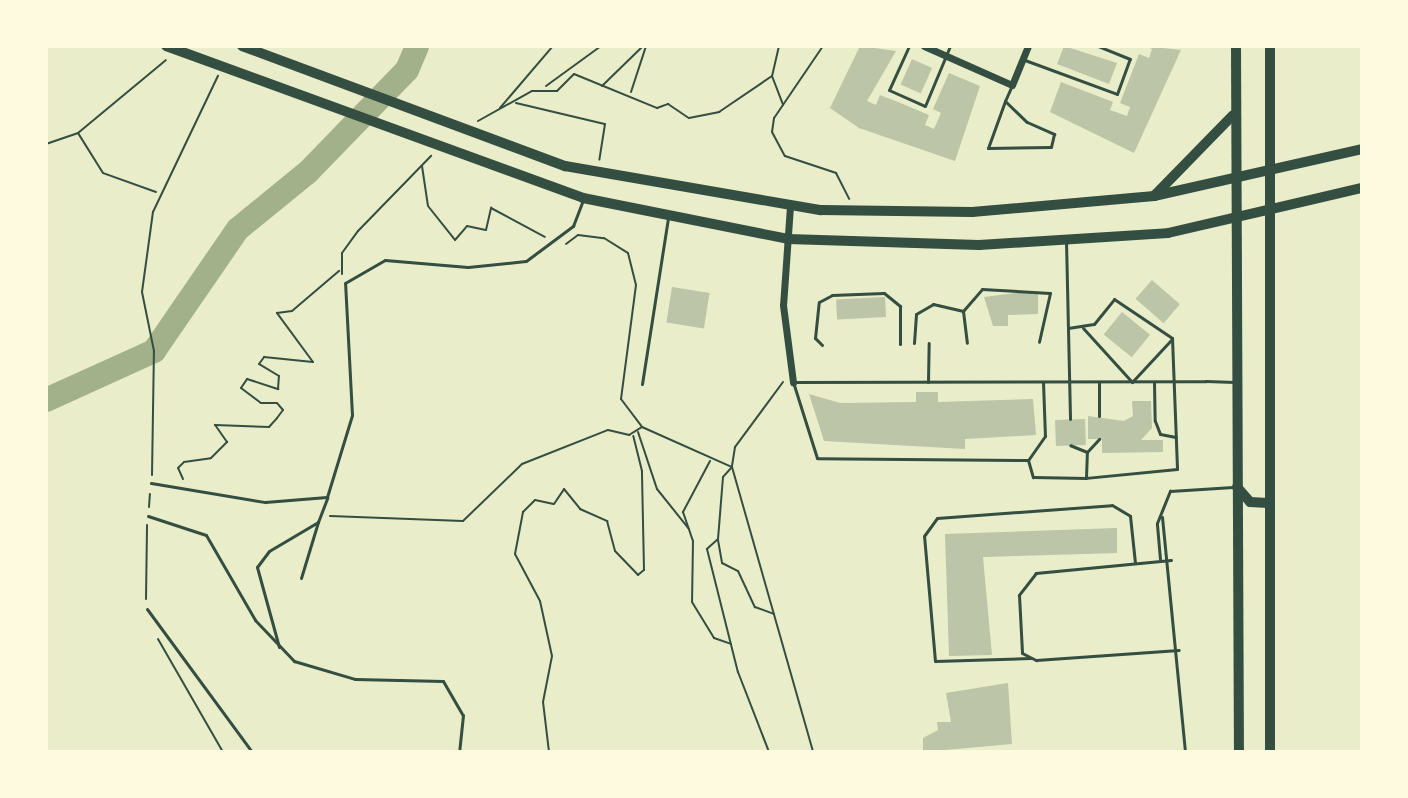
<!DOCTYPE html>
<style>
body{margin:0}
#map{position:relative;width:1408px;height:798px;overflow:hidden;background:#e9edc9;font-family:"Playfair Display",serif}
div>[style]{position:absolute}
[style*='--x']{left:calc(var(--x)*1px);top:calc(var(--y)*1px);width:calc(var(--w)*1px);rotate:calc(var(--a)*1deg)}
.river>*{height:24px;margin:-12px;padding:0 12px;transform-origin:12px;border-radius:12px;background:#a3b18a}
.building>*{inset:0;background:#bcc5a7;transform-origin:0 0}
.path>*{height:2px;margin:-1px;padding:0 1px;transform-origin:1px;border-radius:1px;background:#344e41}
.service>*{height:3px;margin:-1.5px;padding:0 1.5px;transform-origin:1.5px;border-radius:1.5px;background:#344e41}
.minor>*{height:7px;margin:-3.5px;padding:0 3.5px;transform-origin:3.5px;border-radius:3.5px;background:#344e41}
.primary>*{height:10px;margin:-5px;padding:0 5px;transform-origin:5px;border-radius:5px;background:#344e41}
span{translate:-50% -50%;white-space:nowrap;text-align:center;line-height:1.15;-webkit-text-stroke:6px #fefae0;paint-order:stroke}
.frame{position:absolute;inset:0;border:48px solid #fefae0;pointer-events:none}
</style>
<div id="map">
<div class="river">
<i style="--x:46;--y:400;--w:119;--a:-24.4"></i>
<i style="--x:154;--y:351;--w:148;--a:-55.5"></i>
<i style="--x:238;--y:229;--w:90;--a:-39.2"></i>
<i style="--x:308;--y:172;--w:142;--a:-45.9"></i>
<i style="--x:407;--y:70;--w:26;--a:-67"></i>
</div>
<div class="building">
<i style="clip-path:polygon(860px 46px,896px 51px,867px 101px,876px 105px,880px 95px,898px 102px,929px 115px,925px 125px,934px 129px,941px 113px,933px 109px,949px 73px,980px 86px,955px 161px,859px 128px,830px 108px)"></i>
<i style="clip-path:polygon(1064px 46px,1117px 63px,1109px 84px,1057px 64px)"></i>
<i style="clip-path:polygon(1145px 46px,1181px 50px,1134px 153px,1050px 112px,1061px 82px,1113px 102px,1110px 110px,1127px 116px,1130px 107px,1120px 103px,1139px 54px,1149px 58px,1152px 49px)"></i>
<i style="left:912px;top:59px;width:22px;height:28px;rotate:24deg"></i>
<i style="left:1152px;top:280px;width:37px;height:25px;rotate:41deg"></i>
<i style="left:672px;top:287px;width:38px;height:36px;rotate:9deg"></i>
<i style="clip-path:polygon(1015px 293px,1038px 293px,1038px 314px,1008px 315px,1008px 326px,993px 326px,984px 297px)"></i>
<i style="left:885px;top:297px;width:20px;height:49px;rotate:87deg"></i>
<i style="left:1122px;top:312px;width:36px;height:29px;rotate:39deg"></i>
<i style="clip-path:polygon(916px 392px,938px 392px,938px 402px,1033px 399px,1036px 435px,965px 439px,965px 449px,824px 441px,809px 394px,840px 403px,916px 402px)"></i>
<i style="clip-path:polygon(1132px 401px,1151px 401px,1152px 428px,1141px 440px,1163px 440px,1163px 452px,1102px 453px,1102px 439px,1088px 439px,1088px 416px,1124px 421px,1133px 416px)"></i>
<i style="left:1085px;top:419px;width:26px;height:30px;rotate:88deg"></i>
<i style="clip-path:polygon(1117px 528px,1117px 553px,983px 557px,992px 655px,949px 656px,945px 534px)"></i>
<i style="clip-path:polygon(1008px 683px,1012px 744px,923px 752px,923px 738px,938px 730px,937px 722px,951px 722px,946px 693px)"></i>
</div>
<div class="path">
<i style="--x:779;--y:46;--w:31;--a:103"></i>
<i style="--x:772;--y:76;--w:31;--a:69"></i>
<i style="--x:823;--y:46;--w:87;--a:124.2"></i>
<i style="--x:774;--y:118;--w:14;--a:98"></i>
<i style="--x:772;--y:132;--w:27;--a:62"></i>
<i style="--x:785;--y:156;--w:54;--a:18.4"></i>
<i style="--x:836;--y:173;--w:29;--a:63"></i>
<i style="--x:546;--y:86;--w:68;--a:-36"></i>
<i style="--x:602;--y:86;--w:57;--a:-44.3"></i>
<i style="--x:631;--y:92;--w:48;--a:-71.9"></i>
<i style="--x:516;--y:103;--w:91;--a:13.3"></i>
<i style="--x:605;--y:124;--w:36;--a:99"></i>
<i style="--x:500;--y:108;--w:82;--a:-49.5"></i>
<i style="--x:478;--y:121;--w:62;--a:-29.1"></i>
<i style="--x:532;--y:91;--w:25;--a:0"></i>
<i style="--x:557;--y:91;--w:24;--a:-45"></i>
<i style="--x:574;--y:74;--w:90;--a:22.3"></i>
<i style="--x:657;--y:108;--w:12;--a:-20"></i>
<i style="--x:668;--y:104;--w:25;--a:34"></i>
<i style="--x:689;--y:118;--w:31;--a:-11"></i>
<i style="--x:719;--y:112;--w:64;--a:-34.2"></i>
<i style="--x:46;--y:144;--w:34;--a:-19"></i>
<i style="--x:422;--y:166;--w:40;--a:81.5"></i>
<i style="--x:428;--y:206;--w:43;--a:51.5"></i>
<i style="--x:455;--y:240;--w:18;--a:-49"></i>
<i style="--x:467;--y:226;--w:19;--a:12"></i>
<i style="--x:486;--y:230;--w:23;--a:-77"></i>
<i style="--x:491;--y:208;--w:61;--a:28.2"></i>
<i style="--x:156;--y:192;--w:56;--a:-160.3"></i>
<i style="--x:103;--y:173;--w:47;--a:-122"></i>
<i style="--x:78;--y:133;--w:114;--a:-39.7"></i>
<i style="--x:566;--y:244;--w:15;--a:-37"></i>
<i style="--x:578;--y:235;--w:26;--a:7"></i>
<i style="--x:604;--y:238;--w:28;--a:32"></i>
<i style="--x:628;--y:253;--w:33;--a:76"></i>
<i style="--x:636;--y:285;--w:115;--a:97.5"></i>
<i style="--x:621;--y:399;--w:35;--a:53"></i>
<i style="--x:342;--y:274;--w:21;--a:-90"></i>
<i style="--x:342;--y:253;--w:27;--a:-54"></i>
<i style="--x:358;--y:231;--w:105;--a:-45.8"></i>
<i style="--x:783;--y:382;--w:81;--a:126.4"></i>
<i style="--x:735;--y:447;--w:20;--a:99"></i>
<i style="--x:732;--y:467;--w:296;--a:74.1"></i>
<i style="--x:638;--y:432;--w:60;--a:71.6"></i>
<i style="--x:657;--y:489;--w:51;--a:51.3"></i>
<i style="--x:710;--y:461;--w:58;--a:117.9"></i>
<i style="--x:683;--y:512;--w:31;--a:71"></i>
<i style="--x:693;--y:541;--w:61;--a:90.9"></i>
<i style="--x:692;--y:602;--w:42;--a:58.6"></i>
<i style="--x:714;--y:638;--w:18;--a:19"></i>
<i style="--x:152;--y:475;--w:124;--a:-89.1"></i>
<i style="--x:154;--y:351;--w:60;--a:-101.5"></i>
<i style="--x:142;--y:292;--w:81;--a:-82.2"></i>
<i style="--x:153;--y:212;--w:151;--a:-64.5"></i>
<i style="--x:183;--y:479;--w:12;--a:-114"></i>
<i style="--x:178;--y:468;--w:8;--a:-45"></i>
<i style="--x:184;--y:462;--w:27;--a:-8"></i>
<i style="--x:211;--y:458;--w:23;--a:-45"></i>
<i style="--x:227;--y:442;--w:21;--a:-125"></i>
<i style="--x:215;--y:425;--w:54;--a:2.1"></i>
<i style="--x:269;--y:427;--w:12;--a:-48"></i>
<i style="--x:277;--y:418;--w:10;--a:-53"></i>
<i style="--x:283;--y:410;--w:9;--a:-131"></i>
<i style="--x:277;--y:403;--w:16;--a:180"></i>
<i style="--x:261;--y:403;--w:25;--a:-143"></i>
<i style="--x:241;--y:388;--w:11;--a:-56"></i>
<i style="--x:247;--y:379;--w:33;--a:18"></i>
<i style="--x:278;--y:389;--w:13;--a:-86"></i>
<i style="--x:279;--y:376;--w:23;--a:-149"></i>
<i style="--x:259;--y:364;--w:9;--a:-54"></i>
<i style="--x:264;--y:357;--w:49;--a:5.8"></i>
<i style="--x:313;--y:362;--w:61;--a:-126.3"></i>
<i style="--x:277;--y:313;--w:15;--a:-8"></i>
<i style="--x:292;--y:311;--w:62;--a:-40.4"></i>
<i style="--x:149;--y:507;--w:13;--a:-86"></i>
<i style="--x:330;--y:516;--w:133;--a:2.2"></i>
<i style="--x:463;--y:521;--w:82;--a:-44"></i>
<i style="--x:522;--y:464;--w:92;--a:-21.6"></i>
<i style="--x:608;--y:430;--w:22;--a:13"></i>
<i style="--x:629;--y:435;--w:15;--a:-32"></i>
<i style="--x:642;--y:427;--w:98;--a:24"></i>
<i style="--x:732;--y:467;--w:13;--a:132"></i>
<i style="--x:723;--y:477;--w:62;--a:94.6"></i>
<i style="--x:718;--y:539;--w:15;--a:138"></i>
<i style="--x:707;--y:549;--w:127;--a:75.9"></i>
<i style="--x:738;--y:672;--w:86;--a:68.8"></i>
<i style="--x:718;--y:540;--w:23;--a:80"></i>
<i style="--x:722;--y:563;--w:18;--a:27"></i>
<i style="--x:738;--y:571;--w:40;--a:65"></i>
<i style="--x:755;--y:607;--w:20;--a:20"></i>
<i style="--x:146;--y:599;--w:74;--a:-89.2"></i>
<i style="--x:158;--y:639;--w:130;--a:60.1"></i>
<i style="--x:549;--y:752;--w:50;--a:-96.8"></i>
<i style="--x:543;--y:702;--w:47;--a:-78.9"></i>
<i style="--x:552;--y:656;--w:56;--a:-102.3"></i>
<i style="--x:540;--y:601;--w:53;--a:-118"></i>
<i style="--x:515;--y:554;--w:43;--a:-79.2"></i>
<i style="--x:523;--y:512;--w:17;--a:-45"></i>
<i style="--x:535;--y:500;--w:19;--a:12"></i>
<i style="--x:554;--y:504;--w:18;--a:-56"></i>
<i style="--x:564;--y:489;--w:26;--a:51"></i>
<i style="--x:580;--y:509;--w:30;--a:24"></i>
<i style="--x:607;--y:521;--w:31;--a:75"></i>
<i style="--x:615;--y:551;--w:33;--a:46"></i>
<i style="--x:638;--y:575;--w:8;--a:-40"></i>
<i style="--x:644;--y:570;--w:99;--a:-91.2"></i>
<i style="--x:642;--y:471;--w:36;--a:-104"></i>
</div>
<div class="service">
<i style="--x:909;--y:46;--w:48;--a:114.4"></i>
<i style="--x:889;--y:90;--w:39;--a:24"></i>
<i style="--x:925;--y:106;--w:65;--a:-67.4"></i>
<i style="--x:1022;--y:59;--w:101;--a:20.2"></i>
<i style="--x:1117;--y:94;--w:37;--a:-70"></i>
<i style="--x:1130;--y:59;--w:35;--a:-158"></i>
<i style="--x:1005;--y:101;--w:30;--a:44"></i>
<i style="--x:1027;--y:122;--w:30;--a:24"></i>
<i style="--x:1054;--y:134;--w:13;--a:103"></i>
<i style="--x:1051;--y:147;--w:63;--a:179.1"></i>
<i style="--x:988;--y:148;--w:50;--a:-70.1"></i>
<i style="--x:1005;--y:101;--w:17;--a:-66"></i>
<i style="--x:1066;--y:241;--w:178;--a:88.7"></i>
<i style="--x:963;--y:311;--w:29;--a:-49"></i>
<i style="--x:982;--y:289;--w:68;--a:3.4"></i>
<i style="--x:1050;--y:293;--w:50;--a:102.7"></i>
<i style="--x:1068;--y:328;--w:26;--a:-9"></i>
<i style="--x:1094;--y:324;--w:32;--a:-51"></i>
<i style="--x:1114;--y:299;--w:70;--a:33.9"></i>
<i style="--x:1172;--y:338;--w:131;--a:87.8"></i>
<i style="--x:1177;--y:469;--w:91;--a:174.4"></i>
<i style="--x:1083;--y:328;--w:73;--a:47.8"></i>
<i style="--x:1132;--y:382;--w:59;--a:-47.1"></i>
<i style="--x:914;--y:343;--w:29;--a:-86"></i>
<i style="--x:916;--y:314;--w:20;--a:-30"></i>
<i style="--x:933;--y:304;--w:31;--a:13"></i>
<i style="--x:963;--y:311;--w:32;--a:83"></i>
<i style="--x:822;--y:345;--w:10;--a:-135"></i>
<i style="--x:815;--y:338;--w:36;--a:-84"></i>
<i style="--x:819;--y:302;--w:15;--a:-28"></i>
<i style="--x:832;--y:295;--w:52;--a:-2.2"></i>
<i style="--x:884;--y:293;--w:21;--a:39"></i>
<i style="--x:900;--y:306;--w:38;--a:90"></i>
<i style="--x:928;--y:382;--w:39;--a:-89"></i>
<i style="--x:1043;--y:382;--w:54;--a:87.9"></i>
<i style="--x:1045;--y:436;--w:29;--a:125"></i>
<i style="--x:1028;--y:460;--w:211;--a:-179.5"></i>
<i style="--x:817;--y:458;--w:80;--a:-107.5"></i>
<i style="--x:793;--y:382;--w:413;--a:-0.1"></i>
<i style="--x:1206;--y:381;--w:29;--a:2"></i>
<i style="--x:1099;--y:382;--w:34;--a:90"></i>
<i style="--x:1154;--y:382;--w:39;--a:89"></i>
<i style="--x:1155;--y:421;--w:14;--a:69"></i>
<i style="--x:1160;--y:434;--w:16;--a:11"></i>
<i style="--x:642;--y:384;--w:168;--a:-81.1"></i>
<i style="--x:1087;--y:452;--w:18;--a:-47"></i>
<i style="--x:1028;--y:460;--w:18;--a:74"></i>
<i style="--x:1033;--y:477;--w:53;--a:1.1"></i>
<i style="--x:1086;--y:478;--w:26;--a:-88"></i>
<i style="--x:1087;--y:452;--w:18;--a:-158"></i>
<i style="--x:151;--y:483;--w:116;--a:9.5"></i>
<i style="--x:265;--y:502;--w:62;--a:-4.6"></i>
<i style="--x:327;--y:497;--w:86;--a:-73"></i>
<i style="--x:352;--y:415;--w:132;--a:-93"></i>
<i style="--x:345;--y:283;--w:46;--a:-29.9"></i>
<i style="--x:385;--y:260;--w:83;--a:4.8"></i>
<i style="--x:468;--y:267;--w:58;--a:-5.9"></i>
<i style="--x:526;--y:261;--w:59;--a:-36.7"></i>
<i style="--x:573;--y:226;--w:26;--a:-69"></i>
<i style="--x:148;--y:516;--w:61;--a:18.1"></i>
<i style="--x:206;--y:535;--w:98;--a:60"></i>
<i style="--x:255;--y:620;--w:57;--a:46.4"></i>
<i style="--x:294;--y:661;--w:64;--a:16.4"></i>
<i style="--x:355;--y:679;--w:88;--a:1.3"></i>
<i style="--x:443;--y:681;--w:39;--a:60"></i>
<i style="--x:463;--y:715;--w:37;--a:96"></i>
<i style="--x:1162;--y:517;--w:236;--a:84.4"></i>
<i style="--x:1160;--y:559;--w:36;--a:-95"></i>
<i style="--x:1157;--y:523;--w:35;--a:-68"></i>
<i style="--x:1170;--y:491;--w:63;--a:-3.6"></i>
<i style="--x:1171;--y:560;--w:136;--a:174.5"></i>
<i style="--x:1036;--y:573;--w:28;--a:128"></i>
<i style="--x:1019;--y:595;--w:58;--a:87"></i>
<i style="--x:1022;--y:653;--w:16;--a:27"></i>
<i style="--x:1036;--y:660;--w:143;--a:-4"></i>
<i style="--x:301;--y:578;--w:59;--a:-73.1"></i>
<i style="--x:147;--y:609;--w:177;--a:53.7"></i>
<i style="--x:279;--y:647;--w:83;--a:-105.4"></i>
<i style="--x:257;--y:567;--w:20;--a:-53"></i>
<i style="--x:269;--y:551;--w:57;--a:-30.6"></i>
<i style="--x:318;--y:522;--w:26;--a:-69"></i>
<i style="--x:1031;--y:658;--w:96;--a:178.2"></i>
<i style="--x:935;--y:661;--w:125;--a:-95"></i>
<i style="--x:924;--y:536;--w:22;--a:-54"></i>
<i style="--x:937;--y:518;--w:175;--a:-4.2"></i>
<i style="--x:1112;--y:505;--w:21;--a:31"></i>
<i style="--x:1130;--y:516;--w:47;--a:83.9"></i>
</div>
<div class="minor">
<i style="--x:924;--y:46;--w:96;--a:23.9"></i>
<i style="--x:1012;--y:85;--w:42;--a:-67.7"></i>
<i style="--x:790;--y:206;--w:99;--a:94"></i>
<i style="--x:783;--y:305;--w:78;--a:82.6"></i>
</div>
<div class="primary">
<i style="--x:166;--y:46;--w:444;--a:20"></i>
<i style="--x:583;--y:198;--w:209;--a:11.3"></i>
<i style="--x:788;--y:239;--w:191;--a:1.8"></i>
<i style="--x:979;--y:245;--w:189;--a:-3.6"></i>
<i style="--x:1168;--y:233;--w:199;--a:-13.1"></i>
<i style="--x:242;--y:46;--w:345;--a:20.4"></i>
<i style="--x:565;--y:166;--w:260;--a:9.8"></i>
<i style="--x:821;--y:210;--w:151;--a:0.8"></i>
<i style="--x:972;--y:212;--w:183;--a:-5"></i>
<i style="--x:1154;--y:196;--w:213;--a:-12.7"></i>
<i style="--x:1236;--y:46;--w:706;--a:89.76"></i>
<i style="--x:1270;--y:46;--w:706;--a:90"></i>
<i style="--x:1154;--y:196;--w:113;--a:-45.7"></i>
<i style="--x:1237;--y:487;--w:20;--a:49"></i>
<i style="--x:1250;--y:502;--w:18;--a:3"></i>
</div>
<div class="frame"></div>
</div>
